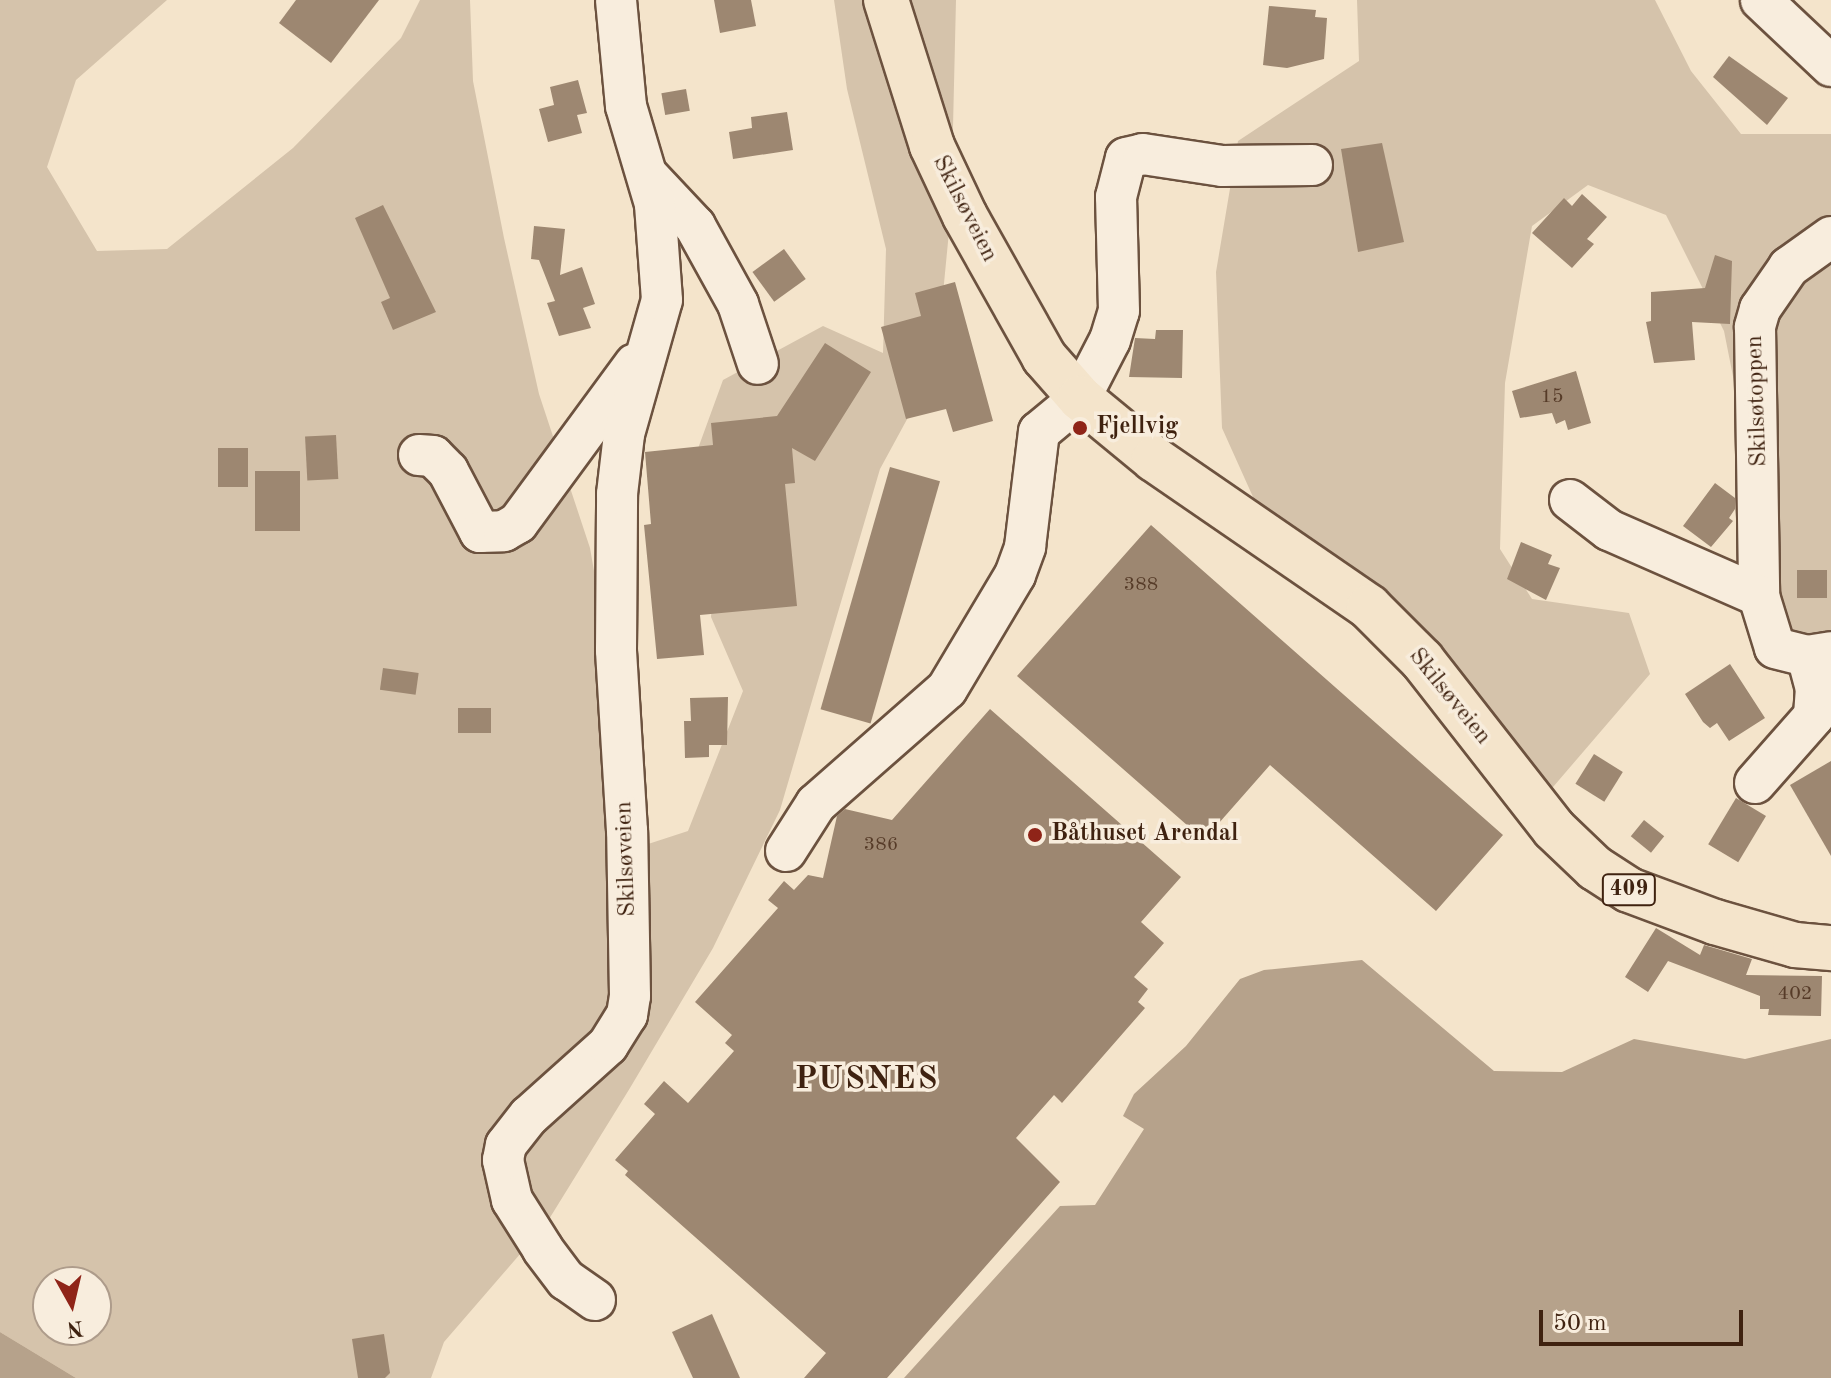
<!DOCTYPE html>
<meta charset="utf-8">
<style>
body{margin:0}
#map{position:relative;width:1831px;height:1378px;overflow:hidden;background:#f4e4cb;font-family:"Old Standard TT",serif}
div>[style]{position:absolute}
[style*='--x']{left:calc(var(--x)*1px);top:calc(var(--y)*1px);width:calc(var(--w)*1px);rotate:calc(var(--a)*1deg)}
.green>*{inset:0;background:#d5c3ab}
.water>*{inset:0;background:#b6a28b}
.building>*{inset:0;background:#9d8771;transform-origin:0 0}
.roads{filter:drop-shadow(2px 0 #6c523f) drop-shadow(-2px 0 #6c523f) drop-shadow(0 2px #6c523f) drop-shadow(0 -2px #6c523f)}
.minor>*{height:40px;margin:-20px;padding:0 20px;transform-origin:20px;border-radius:20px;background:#f8eddd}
.major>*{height:44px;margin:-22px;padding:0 22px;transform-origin:22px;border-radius:22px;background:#f4e4cb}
.dots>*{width:22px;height:22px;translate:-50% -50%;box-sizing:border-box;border:4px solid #f8eddd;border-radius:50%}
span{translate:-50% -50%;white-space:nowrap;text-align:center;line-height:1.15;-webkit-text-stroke:7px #f8eddd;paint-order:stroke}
.number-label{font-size:20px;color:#563b28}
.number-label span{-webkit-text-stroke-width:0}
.shield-label span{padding:2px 6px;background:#f8eddd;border:2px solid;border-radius:6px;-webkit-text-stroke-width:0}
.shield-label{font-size:22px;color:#3f2210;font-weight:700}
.street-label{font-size:24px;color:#3f2210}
.poi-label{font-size:24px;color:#3f2210;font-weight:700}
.left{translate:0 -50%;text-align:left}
.district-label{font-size:32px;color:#3f2210;font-weight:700;letter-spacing:2px}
.north{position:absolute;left:32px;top:1266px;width:80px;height:80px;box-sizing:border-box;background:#f8eddd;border:2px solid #ae9c8b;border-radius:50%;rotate:172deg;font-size:22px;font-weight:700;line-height:32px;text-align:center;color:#3f2210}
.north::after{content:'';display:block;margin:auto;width:28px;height:36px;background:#8f2418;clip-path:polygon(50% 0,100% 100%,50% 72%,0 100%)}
.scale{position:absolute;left:1539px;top:1310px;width:204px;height:36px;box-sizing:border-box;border:4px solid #3f2210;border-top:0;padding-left:10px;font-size:24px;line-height:28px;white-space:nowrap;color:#3f2210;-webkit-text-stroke:6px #f8eddd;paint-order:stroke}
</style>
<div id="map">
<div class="green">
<i style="clip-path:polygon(evenodd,0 0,167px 0,76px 80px,47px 167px,97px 251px,167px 249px,293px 148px,401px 38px,420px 0,470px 0,473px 81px,504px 238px,539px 394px,590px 548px,642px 846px,688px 831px,743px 691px,711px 617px,714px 576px,696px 454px,723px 380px,823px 326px,883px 353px,886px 249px,847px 89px,834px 0,956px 0,951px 211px,936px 366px,880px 469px,780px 810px,713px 948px,630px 1088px,546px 1224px,444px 1342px,431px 1378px,76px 1378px,0 1332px,0 0,48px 1282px,96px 1282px,96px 1330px,48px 1330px,48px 1282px)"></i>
<i style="clip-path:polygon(1357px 0,1655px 0,1691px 71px,1741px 134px,1831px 134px,1831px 656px,1787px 649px,1724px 331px,1666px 215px,1588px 185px,1532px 226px,1505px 383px,1500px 549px,1532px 599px,1629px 613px,1650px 674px,1529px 815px,1503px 776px,1276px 548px,1222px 428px,1216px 272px,1238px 141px,1359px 61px)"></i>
</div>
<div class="water">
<i style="clip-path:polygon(1362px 960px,1494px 1071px,1562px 1072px,1634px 1039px,1745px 1059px,1831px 1039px,1831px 1378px,904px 1378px,1060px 1206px,1095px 1205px,1144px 1129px,1123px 1116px,1134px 1094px,1186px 1046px,1240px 979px,1264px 970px)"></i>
<i style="clip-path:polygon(0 1332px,76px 1378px,0 1378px)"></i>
</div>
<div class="building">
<i style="clip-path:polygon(296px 0,379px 0,331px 63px,279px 23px)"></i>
<i style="clip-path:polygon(714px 0,751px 0,756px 26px,720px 33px)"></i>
<i style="clip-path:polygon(1269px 6px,1316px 10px,1315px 17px,1327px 18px,1324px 59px,1287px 68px,1263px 65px)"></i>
<i style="clip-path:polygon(1729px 56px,1788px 98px,1767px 125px,1713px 77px)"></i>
<i style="clip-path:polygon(578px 80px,587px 113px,577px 115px,582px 133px,548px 142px,539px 109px,554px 105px,550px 87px)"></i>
<i style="left:686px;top:89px;width:22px;height:25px;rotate:80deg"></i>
<i style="clip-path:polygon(787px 112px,793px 150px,733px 159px,729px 132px,752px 128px,751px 117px)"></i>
<i style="clip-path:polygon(1382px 143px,1404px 242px,1358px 252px,1341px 149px)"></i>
<i style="clip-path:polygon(1582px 194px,1607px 217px,1587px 239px,1594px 244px,1572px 268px,1532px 233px,1564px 198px,1572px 206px)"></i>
<i style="clip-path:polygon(383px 205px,436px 312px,393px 330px,381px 302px,390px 298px,355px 218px)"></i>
<i style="clip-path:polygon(534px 226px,565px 229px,560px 275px,582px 267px,595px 304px,583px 308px,591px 328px,559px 336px,547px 303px,555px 301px,539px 260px,531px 259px)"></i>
<i style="left:784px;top:249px;width:37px;height:39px;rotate:54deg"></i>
<i style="clip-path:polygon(1715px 255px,1732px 261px,1730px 324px,1692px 322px,1695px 360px,1654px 363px,1646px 322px,1651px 321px,1651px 292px,1705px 288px)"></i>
<i style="clip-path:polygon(955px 282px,993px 421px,953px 432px,946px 409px,906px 419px,881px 327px,921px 316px,915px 293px)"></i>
<i style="clip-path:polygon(1156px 330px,1183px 330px,1182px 378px,1129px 377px,1135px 338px,1155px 339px)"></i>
<i style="clip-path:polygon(825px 343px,871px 372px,815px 461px,792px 448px,795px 483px,785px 484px,797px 606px,700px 615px,704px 655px,657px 659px,644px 525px,651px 524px,645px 452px,713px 445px,711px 423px,777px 416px)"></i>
<i style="clip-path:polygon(1576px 371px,1591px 423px,1568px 430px,1565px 420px,1556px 424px,1552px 413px,1520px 418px,1512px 391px)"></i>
<i style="left:336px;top:435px;width:44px;height:31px;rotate:87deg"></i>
<i style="left:218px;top:448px;width:30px;height:39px"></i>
<i style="left:890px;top:467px;width:52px;height:252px;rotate:16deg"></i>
<i style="left:255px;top:471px;width:45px;height:60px"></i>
<i style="clip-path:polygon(1715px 483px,1735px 498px,1735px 509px,1729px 518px,1733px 521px,1711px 547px,1683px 526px)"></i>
<i style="clip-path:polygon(1151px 525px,1503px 835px,1436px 911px,1270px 765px,1204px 840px,1017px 676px)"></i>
<i style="clip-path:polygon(1521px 542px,1552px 555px,1548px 564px,1560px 568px,1546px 600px,1507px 579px)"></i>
<i style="left:1797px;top:570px;width:30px;height:28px"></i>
<i style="clip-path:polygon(1730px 664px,1765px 718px,1729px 741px,1717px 723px,1710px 728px,1703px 722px,1685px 694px)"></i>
<i style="left:383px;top:668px;width:36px;height:22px;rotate:8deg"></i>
<i style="clip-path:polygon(728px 697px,727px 745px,709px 745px,709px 757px,685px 758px,684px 721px,691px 721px,690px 698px)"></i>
<i style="left:458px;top:708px;width:33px;height:25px"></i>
<i style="clip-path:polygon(990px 709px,1181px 877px,1141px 922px,1164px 943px,1134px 977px,1148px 989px,1138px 1002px,1145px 1008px,1062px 1103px,1054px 1095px,1016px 1138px,1060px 1182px,887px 1378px,804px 1378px,826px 1353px,625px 1175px,628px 1171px,615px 1160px,655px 1114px,644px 1104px,664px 1081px,688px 1103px,734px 1051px,725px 1043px,732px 1035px,695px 1002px,778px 908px,768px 900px,784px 881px,794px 890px,808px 875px,823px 878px,837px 816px,845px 809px,892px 820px)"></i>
<i style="left:1594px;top:754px;width:34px;height:35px;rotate:32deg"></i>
<i style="clip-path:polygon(1831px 761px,1831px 856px,1790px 785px)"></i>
<i style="left:1736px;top:798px;width:35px;height:54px;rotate:31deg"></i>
<i style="left:1644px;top:820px;width:26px;height:21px;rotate:39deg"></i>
<i style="clip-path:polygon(1656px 928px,1700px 955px,1704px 945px,1752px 959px,1746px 975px,1822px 976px,1821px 1016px,1768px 1015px,1769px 1009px,1760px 1009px,1760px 996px,1668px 961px,1648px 992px,1625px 977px)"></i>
<i style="clip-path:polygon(712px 1314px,740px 1378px,693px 1378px,672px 1332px)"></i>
<i style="clip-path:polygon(384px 1334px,390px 1373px,385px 1378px,358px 1378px,352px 1339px)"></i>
</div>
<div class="roads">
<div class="minor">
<i style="--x:1761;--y:0;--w:96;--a:43.3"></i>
<i style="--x:648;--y:176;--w:69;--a:46.8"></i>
<i style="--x:695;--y:226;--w:89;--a:61.1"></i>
<i style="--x:738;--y:304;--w:63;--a:71.6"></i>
<i style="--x:1831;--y:237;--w:52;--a:144.5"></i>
<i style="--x:1789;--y:267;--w:51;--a:124.6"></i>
<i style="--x:1760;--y:309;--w:19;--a:106"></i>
<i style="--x:1755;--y:327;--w:269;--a:89.1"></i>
<i style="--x:1759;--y:596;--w:54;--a:72.9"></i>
<i style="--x:1775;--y:648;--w:33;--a:14"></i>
<i style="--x:1807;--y:656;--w:24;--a:-9"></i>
<i style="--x:419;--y:455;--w:14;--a:4"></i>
<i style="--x:433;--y:456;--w:21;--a:45"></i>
<i style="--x:448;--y:471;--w:69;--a:62.3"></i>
<i style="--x:480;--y:532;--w:24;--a:-2"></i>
<i style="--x:504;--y:531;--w:16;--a:-30"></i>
<i style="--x:518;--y:523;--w:197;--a:-53.7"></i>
<i style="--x:1570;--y:500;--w:49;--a:37.6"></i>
<i style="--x:1609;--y:530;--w:164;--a:23.7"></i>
<i style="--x:1755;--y:783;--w:89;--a:-48.6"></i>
<i style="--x:1814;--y:716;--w:27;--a:-86"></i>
<i style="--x:1816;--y:689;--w:34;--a:-105"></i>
<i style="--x:786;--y:851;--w:56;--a:-57.4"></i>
<i style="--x:816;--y:804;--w:174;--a:-41.3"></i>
<i style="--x:947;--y:689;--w:133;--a:-59.2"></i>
<i style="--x:1015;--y:575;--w:30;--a:-70"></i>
<i style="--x:1025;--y:547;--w:116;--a:-83.1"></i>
<i style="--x:1039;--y:432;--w:53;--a:-39.7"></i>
<i style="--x:1080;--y:398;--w:65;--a:-62.7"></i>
<i style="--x:1110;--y:340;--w:30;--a:-73"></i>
<i style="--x:1119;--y:311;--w:114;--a:-91.5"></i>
<i style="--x:1116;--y:197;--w:40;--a:-75.6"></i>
<i style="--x:1126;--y:158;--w:17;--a:-13"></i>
<i style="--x:1143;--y:154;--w:80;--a:8.6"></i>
<i style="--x:1222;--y:166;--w:90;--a:-0.6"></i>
<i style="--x:595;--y:1300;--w:35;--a:-145"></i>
<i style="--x:566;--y:1280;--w:39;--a:-127"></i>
<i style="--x:543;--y:1249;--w:58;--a:-122.3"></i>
<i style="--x:512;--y:1200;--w:41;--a:-102.7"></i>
<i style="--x:503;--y:1160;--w:15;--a:-79"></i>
<i style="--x:506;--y:1145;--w:37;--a:-52"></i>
<i style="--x:529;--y:1116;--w:106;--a:-41.9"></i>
<i style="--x:608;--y:1045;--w:36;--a:-58"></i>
<i style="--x:627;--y:1015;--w:19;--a:-81"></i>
<i style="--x:630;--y:996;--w:165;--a:-91"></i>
<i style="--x:627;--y:831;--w:181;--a:-93.5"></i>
<i style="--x:616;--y:650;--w:156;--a:-89.6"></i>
<i style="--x:617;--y:494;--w:60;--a:-83.3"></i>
<i style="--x:624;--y:434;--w:139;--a:-74.2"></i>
<i style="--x:662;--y:300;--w:96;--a:-94.2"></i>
<i style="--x:655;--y:204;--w:102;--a:-106.5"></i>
<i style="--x:626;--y:106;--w:106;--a:-95.4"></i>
</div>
<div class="major">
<i style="--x:886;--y:0;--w:153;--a:72.5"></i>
<i style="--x:932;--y:146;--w:77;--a:64.8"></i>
<i style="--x:965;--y:216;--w:162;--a:60.7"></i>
<i style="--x:1044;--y:357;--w:55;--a:48.7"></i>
<i style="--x:1080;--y:398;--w:96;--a:39.5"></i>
<i style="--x:1154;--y:459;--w:261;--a:34.5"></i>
<i style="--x:1369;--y:607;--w:75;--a:45"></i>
<i style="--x:1422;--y:660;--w:214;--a:52"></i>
<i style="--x:1554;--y:829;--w:57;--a:43.6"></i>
<i style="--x:1595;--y:868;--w:40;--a:32.9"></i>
<i style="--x:1629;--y:890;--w:92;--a:20.4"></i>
<i style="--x:1715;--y:922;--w:83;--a:16"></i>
<i style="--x:1795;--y:945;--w:36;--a:5"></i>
</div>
</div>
<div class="dots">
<i style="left:1080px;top:428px;background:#8f2418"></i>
<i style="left:1035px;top:835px;background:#8f2418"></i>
</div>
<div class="number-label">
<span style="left:1552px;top:397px">15</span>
<span style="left:1141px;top:585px">388</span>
<span style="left:881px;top:845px">386</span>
<span style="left:1795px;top:994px">402</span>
</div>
<div class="shield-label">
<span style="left:1629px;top:890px">409</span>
</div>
<div class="street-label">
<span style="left:964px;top:209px;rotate:63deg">Skilsøveien</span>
<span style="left:1758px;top:401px;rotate:-92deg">Skilsøtoppen</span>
<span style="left:1449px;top:697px;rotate:51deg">Skilsøveien</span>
<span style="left:627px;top:859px;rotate:-92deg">Skilsøveien</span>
</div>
<div class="poi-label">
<span class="left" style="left:1096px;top:428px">Fjellvig</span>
<span class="left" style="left:1051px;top:835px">Båthuset Arendal</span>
</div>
<div class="district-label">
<span style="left:867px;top:1080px">PUSNES</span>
</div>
<div class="north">N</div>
<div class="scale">50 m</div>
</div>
